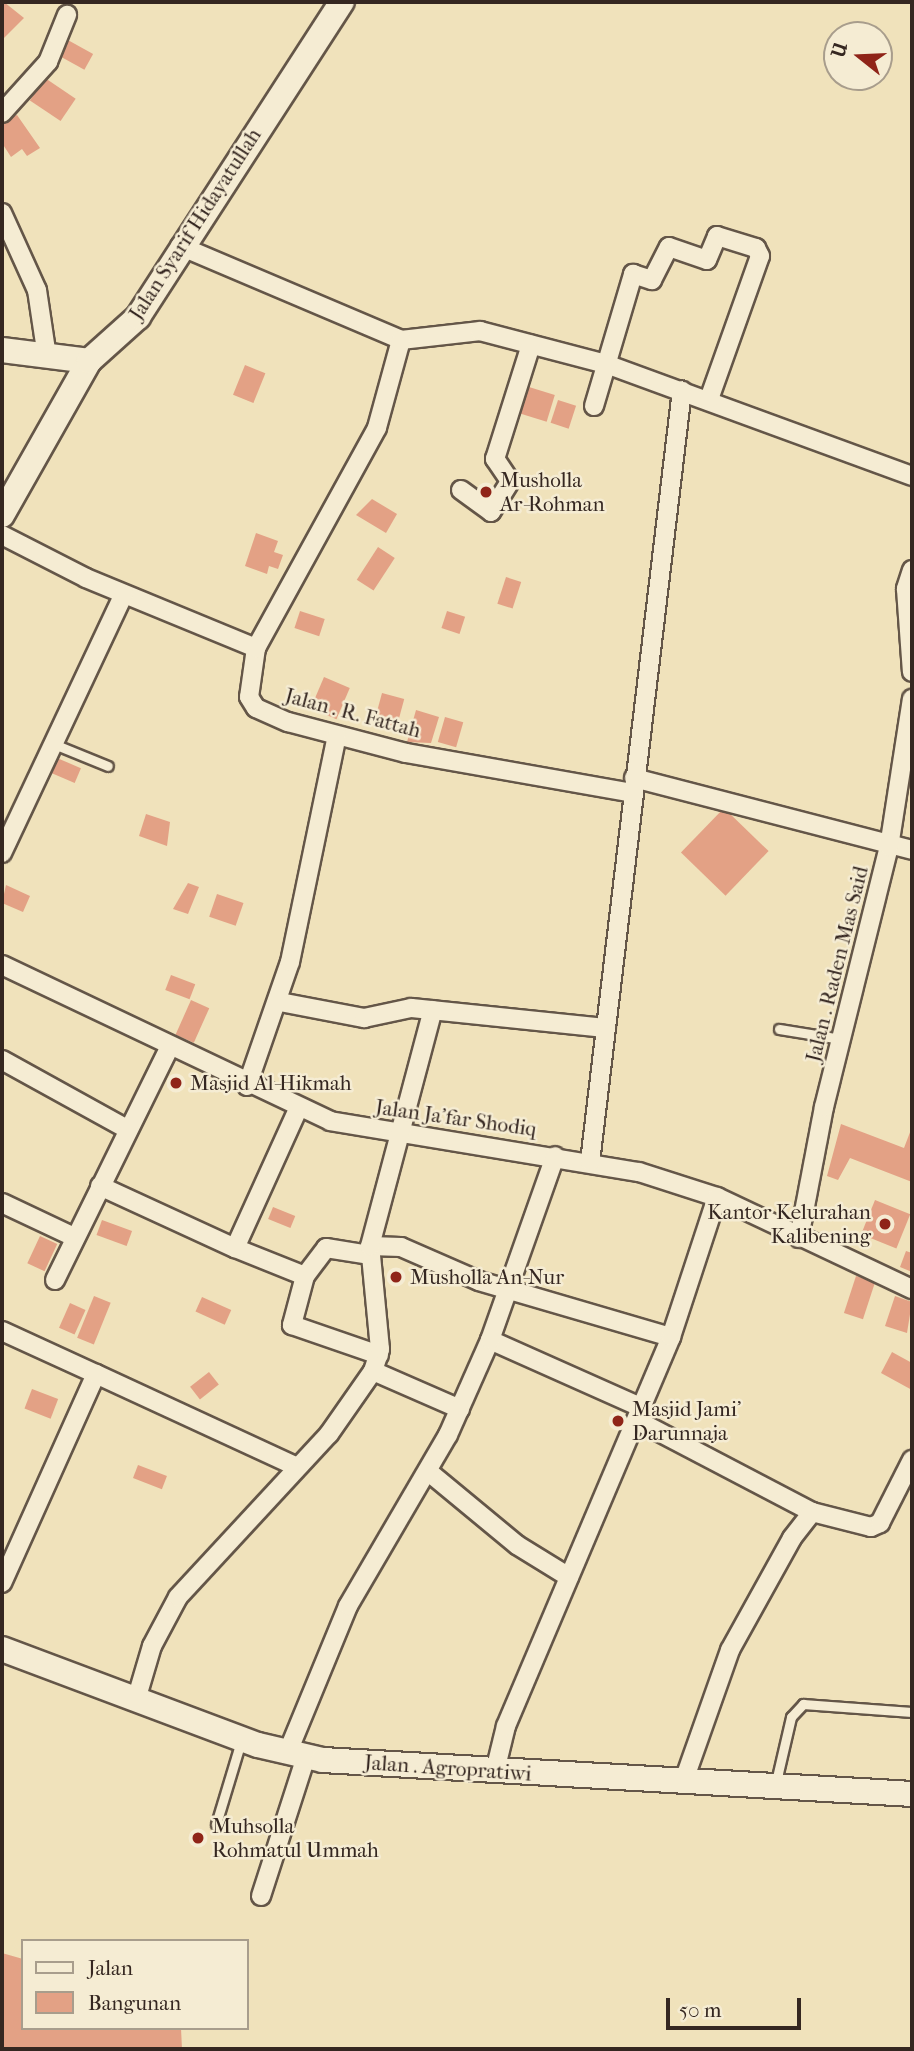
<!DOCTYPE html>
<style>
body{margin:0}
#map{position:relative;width:914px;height:2051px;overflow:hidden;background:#f0e2bb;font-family:"IM FELL French Canon",serif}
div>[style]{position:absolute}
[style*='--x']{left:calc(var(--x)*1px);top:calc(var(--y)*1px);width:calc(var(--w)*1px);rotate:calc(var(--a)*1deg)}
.building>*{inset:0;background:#e3a185;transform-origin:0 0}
.roads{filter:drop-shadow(2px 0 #645648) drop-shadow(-2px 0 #645648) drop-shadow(0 2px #645648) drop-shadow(0 -2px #645648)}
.lane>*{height:9px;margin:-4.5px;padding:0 4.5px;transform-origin:4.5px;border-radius:4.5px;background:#f5ecd3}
.street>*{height:18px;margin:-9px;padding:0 9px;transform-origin:9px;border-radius:9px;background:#f5ecd3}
.secondary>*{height:24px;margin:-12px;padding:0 12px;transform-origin:12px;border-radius:12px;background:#f5ecd3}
.dots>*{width:19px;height:19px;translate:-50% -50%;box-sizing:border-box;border:4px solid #f5ecd3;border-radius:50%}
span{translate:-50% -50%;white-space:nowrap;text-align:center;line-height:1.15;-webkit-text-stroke:5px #f5ecd3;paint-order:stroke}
.street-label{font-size:21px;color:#352721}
.poi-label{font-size:21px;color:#352721}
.left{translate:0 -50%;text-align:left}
.right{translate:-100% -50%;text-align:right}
.frame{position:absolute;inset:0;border:4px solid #352721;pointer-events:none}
.legend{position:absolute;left:21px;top:1939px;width:228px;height:91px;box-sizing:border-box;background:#f5ecd3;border:2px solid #a89d8c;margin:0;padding:9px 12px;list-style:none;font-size:21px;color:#352721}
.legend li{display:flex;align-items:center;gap:14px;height:35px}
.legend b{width:35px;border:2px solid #a89d8c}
.north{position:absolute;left:823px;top:21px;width:70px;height:70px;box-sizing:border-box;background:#f5ecd3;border:2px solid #a89d8c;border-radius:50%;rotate:288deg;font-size:19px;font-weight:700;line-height:28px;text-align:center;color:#352721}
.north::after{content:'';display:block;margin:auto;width:24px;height:32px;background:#8f2418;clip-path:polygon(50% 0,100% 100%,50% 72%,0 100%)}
.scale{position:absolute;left:666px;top:1998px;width:135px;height:32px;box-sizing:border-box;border:4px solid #352721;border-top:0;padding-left:9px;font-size:21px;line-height:24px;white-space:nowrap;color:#352721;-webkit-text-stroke:5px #f5ecd3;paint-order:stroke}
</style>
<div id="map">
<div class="building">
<i style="clip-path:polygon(4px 2px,24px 18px,4px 38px,2px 36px)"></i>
<i style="left:66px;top:39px;width:31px;height:18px;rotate:29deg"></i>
<i style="left:45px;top:78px;width:37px;height:27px;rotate:34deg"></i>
<i style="clip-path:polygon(17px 115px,40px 148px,27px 156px,22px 149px,11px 157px,2px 143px,2px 120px)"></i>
<i style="left:245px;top:365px;width:22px;height:32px;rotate:22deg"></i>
<i style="left:529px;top:387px;width:27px;height:28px;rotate:17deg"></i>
<i style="left:558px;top:400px;width:19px;height:24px;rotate:18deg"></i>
<i style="clip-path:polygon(372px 499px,397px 514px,386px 533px,356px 515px)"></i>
<i style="clip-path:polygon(256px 533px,278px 541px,274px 552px,283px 555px,278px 569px,269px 566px,267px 574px,245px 566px)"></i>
<i style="left:378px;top:547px;width:20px;height:39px;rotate:33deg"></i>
<i style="left:506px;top:577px;width:16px;height:28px;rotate:18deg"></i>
<i style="left:300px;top:611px;width:26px;height:18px;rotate:18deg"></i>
<i style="left:447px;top:611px;width:19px;height:18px;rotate:18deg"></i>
<i style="left:324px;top:677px;width:28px;height:34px;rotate:23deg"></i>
<i style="left:382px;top:693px;width:23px;height:34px;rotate:15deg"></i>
<i style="clip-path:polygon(416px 710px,439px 717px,431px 743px,407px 742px)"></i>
<i style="left:445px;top:717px;width:19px;height:26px;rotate:16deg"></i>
<i style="left:57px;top:758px;width:26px;height:16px;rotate:23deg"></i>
<i style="left:724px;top:808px;width:62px;height:62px;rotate:44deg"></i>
<i style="clip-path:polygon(146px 814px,170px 822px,167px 846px,139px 836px)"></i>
<i style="clip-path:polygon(188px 883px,199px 887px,188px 914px,173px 909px)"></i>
<i style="clip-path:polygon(6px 885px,30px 896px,23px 912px,2px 903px)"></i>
<i style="left:217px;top:894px;width:28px;height:24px;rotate:19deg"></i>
<i style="left:171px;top:975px;width:26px;height:16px;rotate:21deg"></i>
<i style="left:191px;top:1000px;width:20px;height:38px;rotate:24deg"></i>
<i style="clip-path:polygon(841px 1124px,904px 1148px,912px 1127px,912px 1182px,850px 1158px,838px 1180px,827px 1176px)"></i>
<i style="left:875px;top:1200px;width:38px;height:37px;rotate:22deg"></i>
<i style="left:273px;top:1207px;width:24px;height:13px;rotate:22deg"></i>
<i style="left:102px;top:1220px;width:32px;height:16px;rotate:20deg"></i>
<i style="left:40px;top:1236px;width:19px;height:30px;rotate:25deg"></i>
<i style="clip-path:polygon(906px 1251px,912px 1253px,912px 1272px,900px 1267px)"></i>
<i style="left:856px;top:1276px;width:20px;height:39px;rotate:18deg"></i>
<i style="left:94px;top:1296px;width:18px;height:45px;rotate:22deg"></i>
<i style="clip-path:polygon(895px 1296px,912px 1302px,907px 1333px,885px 1326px)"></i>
<i style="left:202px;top:1297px;width:32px;height:16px;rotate:24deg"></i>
<i style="left:70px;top:1303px;width:17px;height:27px;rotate:24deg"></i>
<i style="clip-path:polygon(892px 1352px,912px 1363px,912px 1390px,881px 1373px)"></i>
<i style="left:209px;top:1372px;width:16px;height:24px;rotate:52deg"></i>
<i style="left:32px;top:1389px;width:28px;height:21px;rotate:21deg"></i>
<i style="left:138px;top:1465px;width:31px;height:14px;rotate:21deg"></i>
<i style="clip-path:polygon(2px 1953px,23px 1959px,23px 2028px,181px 2028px,182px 2049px,2px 2049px)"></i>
</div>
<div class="roads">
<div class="lane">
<i style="--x:54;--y:744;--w:58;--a:22.2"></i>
<i style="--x:779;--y:1029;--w:63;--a:9.2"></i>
<i style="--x:775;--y:1786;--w:71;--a:-76.9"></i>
<i style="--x:791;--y:1717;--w:18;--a:-47"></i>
<i style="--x:803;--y:1704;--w:109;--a:4.2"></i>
<i style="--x:216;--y:1824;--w:87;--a:-73.2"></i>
</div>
<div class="street">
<i style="--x:2;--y:113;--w:69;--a:-48"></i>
<i style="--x:48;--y:62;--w:51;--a:-68"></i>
<i style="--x:2;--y:213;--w:85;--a:65.6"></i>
<i style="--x:37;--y:290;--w:68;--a:81.5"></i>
<i style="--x:180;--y:246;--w:240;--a:23"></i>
<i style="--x:401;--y:340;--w:80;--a:-6.5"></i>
<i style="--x:480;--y:331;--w:130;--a:14.7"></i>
<i style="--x:606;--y:364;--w:326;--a:20.1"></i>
<i style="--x:401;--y:340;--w:91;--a:105.3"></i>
<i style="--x:377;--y:428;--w:251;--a:118.8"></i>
<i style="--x:256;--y:648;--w:49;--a:98.1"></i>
<i style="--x:249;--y:697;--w:13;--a:58"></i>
<i style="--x:256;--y:708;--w:35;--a:24"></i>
<i style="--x:288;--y:722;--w:122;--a:14.7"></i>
<i style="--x:406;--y:753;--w:230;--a:10"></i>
<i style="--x:594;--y:406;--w:138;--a:-73.5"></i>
<i style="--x:633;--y:274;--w:20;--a:18"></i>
<i style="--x:652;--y:280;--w:37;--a:-63"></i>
<i style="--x:669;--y:247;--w:40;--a:18.9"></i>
<i style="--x:707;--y:260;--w:26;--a:-67"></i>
<i style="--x:717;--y:236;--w:41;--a:17.1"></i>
<i style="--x:756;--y:248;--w:9;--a:63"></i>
<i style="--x:760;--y:256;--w:152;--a:109.6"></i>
<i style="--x:461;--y:490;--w:37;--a:36"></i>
<i style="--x:491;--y:512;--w:36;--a:-58"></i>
<i style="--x:510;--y:481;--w:27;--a:-124"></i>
<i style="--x:495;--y:459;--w:120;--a:-72.5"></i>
<i style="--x:2;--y:535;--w:94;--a:27.1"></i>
<i style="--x:86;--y:578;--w:184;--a:22.4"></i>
<i style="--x:912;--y:570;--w:20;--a:108"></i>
<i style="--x:906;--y:589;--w:83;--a:85.9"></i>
<i style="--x:634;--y:778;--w:287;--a:14.5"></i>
<i style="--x:2;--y:853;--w:286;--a:-64.8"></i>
<i style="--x:2;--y:965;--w:363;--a:25.4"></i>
<i style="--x:330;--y:1121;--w:313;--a:9.4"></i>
<i style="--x:639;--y:1172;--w:82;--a:17.8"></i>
<i style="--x:717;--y:1197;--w:216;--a:25.3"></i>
<i style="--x:280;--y:1002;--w:86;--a:10.8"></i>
<i style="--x:364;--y:1018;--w:48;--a:-12"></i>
<i style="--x:411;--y:1008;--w:196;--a:5.9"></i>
<i style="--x:2;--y:1060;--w:143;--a:28.9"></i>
<i style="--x:247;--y:1086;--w:131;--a:-70.9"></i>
<i style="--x:290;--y:962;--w:231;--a:-78.3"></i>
<i style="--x:590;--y:1162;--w:777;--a:-83.2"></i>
<i style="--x:100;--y:1186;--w:149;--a:24.7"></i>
<i style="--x:235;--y:1248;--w:155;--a:-65.6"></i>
<i style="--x:2;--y:1203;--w:80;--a:25.3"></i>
<i style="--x:799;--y:1238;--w:133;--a:-79.2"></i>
<i style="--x:824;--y:1107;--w:268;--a:-76"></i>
<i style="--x:889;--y:847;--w:150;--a:-81.2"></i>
<i style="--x:370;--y:1246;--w:31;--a:2"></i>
<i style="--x:401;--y:1247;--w:85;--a:23.6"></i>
<i style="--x:479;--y:1281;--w:200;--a:16.3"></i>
<i style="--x:235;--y:1248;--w:75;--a:21.8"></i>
<i style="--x:305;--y:1276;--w:35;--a:-53"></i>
<i style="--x:326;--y:1248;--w:45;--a:9"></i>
<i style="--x:305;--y:1276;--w:51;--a:104.9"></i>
<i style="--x:292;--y:1325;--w:92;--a:19"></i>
<i style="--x:55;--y:1280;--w:258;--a:-63.8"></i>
<i style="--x:2;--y:1331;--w:103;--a:24.6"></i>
<i style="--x:96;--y:1374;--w:229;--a:114.2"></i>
<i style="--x:490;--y:1340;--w:167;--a:24"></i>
<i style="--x:373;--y:1371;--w:95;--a:23.6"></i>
<i style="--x:96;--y:1374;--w:219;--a:24.8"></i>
<i style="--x:638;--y:1421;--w:196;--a:27.6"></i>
<i style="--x:430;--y:1473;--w:113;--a:39.6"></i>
<i style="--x:517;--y:1545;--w:61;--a:31.6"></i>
<i style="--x:136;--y:1700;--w:56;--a:-73.5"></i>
<i style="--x:152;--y:1646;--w:55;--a:-62"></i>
<i style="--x:178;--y:1597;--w:222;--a:-47.2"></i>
<i style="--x:329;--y:1434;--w:77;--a:-55.1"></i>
<i style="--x:373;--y:1371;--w:23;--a:-72"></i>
<i style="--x:380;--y:1349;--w:103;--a:-95.5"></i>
<i style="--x:370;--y:1246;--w:244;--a:-75.1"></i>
<i style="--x:287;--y:1754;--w:160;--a:-67.6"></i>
<i style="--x:348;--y:1606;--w:198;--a:-59.7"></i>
<i style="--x:448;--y:1435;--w:104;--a:-66.1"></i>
<i style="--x:490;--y:1340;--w:195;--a:-70.5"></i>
<i style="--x:495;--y:1771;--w:46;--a:-76.3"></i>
<i style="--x:506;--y:1726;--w:423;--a:-67"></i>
<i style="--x:671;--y:1337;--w:147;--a:-71.8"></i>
<i style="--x:683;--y:1783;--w:141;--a:-70.5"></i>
<i style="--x:730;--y:1650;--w:128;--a:-61"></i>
<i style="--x:792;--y:1538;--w:33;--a:-52"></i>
<i style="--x:812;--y:1512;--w:61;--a:14.3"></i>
<i style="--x:871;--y:1527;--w:10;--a:-24"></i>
<i style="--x:880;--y:1523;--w:71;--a:-63.1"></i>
<i style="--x:261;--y:1896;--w:146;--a:-72.1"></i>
</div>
<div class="secondary">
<i style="--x:2;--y:350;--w:88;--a:7.2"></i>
<i style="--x:2;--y:515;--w:177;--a:-60.5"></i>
<i style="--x:89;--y:361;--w:66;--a:-41.9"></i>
<i style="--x:138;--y:317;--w:375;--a:-57.1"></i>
<i style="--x:2;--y:1649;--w:273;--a:20.6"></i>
<i style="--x:258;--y:1745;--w:67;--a:13"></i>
<i style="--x:323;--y:1760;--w:590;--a:3.3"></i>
</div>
</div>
<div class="dots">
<i style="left:486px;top:492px;background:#8f2418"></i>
<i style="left:176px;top:1083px;background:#8f2418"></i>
<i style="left:885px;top:1224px;background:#8f2418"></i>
<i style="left:396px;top:1277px;background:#8f2418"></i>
<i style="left:618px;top:1421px;background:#8f2418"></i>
<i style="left:198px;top:1838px;background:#8f2418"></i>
</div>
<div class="street-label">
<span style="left:195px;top:224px;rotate:-57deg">Jalan Syarif Hidayatullah</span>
<span style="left:353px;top:713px;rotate:15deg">Jalan . R. Fattah</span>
<span style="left:837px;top:964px;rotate:-76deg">Jalan . Raden Mas Said</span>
<span style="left:456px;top:1118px;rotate:8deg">Jalan Ja'far Shodiq</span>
<span style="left:448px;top:1768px;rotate:4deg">Jalan . Agropratiwi</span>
</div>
<div class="poi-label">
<span class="left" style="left:500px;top:492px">Musholla<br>Ar-Rohman</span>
<span class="left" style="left:190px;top:1083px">Masjid Al-Hikmah</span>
<span class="right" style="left:871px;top:1224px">Kantor Kelurahan<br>Kalibening</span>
<span class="left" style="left:410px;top:1277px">Musholla An-Nur</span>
<span class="left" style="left:632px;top:1421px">Masjid Jami'<br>Darunnaja</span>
<span class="left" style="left:212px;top:1838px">Muhsolla<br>Rohmatul Ummah</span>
</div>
<div class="frame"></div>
<ul class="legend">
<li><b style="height:9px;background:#f5ecd3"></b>Jalan</li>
<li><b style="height:19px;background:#e3a185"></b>Bangunan</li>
</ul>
<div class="north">U</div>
<div class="scale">50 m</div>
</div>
